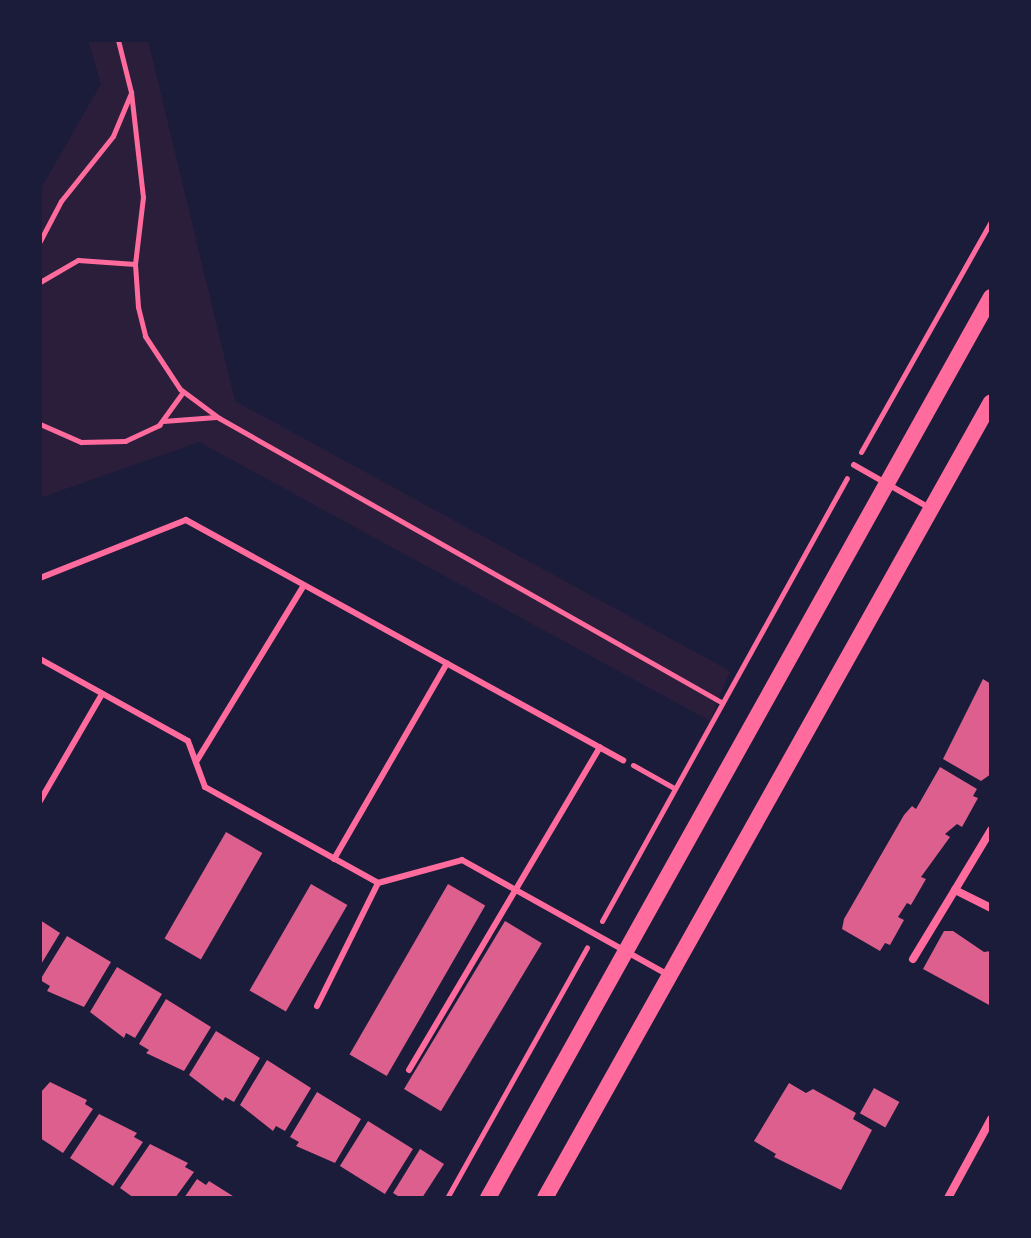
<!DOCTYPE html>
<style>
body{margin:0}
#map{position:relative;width:1031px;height:1238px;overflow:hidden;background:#1b1b3a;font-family:Ubuntu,sans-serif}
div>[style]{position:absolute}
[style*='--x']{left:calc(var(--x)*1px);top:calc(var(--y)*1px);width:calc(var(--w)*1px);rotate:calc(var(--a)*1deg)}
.green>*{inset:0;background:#2a1e3b}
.building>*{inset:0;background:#dd5f8e;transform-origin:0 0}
.path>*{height:5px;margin:-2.5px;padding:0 2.5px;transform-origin:2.5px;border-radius:2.5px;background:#ff6b9d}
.service>*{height:6px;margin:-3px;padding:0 3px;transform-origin:3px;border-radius:3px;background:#ff6b9d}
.minor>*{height:8px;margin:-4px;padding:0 4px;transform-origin:4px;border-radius:4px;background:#ff6b9d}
.secondary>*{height:16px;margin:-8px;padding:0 8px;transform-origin:8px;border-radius:8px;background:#ff6b9d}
span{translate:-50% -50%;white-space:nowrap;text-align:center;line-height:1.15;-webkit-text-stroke:8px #1b1b3a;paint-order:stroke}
.frame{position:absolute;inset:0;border:42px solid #1b1b3a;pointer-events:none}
</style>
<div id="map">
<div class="green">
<i style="clip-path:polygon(88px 40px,148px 40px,235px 401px,730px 671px,710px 721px,199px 442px,40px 498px,40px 190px,101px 84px)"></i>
</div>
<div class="building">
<i style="clip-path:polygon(983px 679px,991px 684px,991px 774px,981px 781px,943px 759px)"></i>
<i style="clip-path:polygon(940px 767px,977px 789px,973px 796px,978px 798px,962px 827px,957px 824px,945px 834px,950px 837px,921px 877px,926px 879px,911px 905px,907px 903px,898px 917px,904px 920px,890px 945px,885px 943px,880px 951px,842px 929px,844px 919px,904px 815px,912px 806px,916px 809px)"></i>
<i style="left:226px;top:832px;width:42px;height:123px;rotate:30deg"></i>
<i style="left:311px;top:884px;width:42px;height:123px;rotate:30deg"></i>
<i style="left:448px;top:884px;width:43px;height:197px;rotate:30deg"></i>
<i style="clip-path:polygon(40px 920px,60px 933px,40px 966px)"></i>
<i style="left:505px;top:921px;width:43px;height:196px;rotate:31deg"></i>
<i style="clip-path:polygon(944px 931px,953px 931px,984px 952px,991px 951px,991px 1006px,923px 969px)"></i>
<i style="clip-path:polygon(67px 936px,111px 962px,84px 1007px,47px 991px,50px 986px,40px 980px)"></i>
<i style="clip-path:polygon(117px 967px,162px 994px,135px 1038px,126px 1033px,124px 1038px,90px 1012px)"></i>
<i style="clip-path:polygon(166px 999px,211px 1027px,184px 1071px,146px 1053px,149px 1050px,139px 1044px)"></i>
<i style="clip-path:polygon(216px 1031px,260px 1058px,234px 1102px,225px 1097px,223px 1101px,189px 1075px)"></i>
<i style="clip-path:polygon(267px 1060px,311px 1088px,285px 1131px,276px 1126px,273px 1131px,240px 1105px)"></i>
<i style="clip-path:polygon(50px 1082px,87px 1100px,85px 1104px,93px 1109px,63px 1153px,40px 1138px,40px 1093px)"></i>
<i style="clip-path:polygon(789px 1083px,806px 1093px,813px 1089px,856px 1113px,853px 1119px,872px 1130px,841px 1190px,774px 1157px,776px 1154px,754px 1141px)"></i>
<i style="left:874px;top:1088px;width:29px;height:29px;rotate:29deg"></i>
<i style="clip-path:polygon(317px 1092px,361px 1119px,335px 1163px,296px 1146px,299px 1142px,290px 1137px)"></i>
<i style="clip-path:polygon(99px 1114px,137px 1133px,134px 1137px,143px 1142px,113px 1186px,70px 1158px)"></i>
<i style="left:368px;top:1121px;width:53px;height:53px;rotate:32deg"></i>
<i style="clip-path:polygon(150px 1144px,188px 1163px,185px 1167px,194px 1172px,175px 1198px,134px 1198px,120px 1188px)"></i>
<i style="clip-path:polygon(420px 1149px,444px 1164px,422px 1198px,401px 1198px,393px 1193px)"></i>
<i style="clip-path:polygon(197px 1179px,206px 1185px,209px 1181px,236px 1198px,184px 1198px)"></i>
</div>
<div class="path">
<i style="--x:118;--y:40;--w:54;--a:76"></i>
<i style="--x:131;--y:92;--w:106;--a:83.5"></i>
<i style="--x:143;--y:197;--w:67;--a:96.8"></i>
<i style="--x:135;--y:264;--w:43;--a:86"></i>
<i style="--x:138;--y:307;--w:30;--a:76"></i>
<i style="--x:145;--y:336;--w:64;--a:56.6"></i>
<i style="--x:180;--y:389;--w:49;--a:36.6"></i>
<i style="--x:219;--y:418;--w:577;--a:29.5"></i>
<i style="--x:40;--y:241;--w:45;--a:-62.3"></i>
<i style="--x:61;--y:201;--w:83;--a:-51.3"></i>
<i style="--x:113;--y:136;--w:47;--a:-67.3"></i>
<i style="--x:40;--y:282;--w:44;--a:-30.1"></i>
<i style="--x:78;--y:260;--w:57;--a:4"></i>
<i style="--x:163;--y:421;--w:53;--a:-4.3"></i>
<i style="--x:40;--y:424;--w:45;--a:23.7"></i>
<i style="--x:81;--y:442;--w:44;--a:-1.3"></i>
<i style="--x:125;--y:441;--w:38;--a:-25"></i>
<i style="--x:159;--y:425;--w:41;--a:-54"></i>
<i style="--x:861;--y:452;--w:265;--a:-60.6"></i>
<i style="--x:633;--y:765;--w:47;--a:29.3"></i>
<i style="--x:602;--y:921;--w:506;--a:-61.06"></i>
<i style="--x:447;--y:1198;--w:287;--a:-60.8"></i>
</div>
<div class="service">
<i style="--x:854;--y:465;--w:85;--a:29.6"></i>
<i style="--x:40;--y:578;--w:157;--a:-21.7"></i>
<i style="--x:186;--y:520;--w:499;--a:28.8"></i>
<i style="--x:40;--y:659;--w:169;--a:29"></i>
<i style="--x:188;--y:741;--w:49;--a:69.7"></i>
<i style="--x:205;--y:787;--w:198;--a:29"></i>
<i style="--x:378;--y:883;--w:87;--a:-15.3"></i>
<i style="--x:462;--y:860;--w:237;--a:29.1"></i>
<i style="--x:196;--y:762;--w:207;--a:-58.6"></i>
<i style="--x:40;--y:801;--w:124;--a:-59.9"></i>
<i style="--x:334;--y:859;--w:226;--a:-60"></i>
<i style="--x:317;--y:1006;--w:137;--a:-63.6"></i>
<i style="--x:409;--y:1070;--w:375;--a:-59.4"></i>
</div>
<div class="minor">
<i style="--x:991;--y:830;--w:70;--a:121"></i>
<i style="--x:955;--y:890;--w:40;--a:26.6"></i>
<i style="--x:913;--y:959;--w:81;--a:-58.7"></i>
<i style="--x:948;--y:1198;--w:90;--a:-61.4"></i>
</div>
<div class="secondary">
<i style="--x:488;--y:1198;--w:1032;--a:-60.83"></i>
<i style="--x:545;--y:1198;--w:912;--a:-60.74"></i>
</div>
<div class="frame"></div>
</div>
